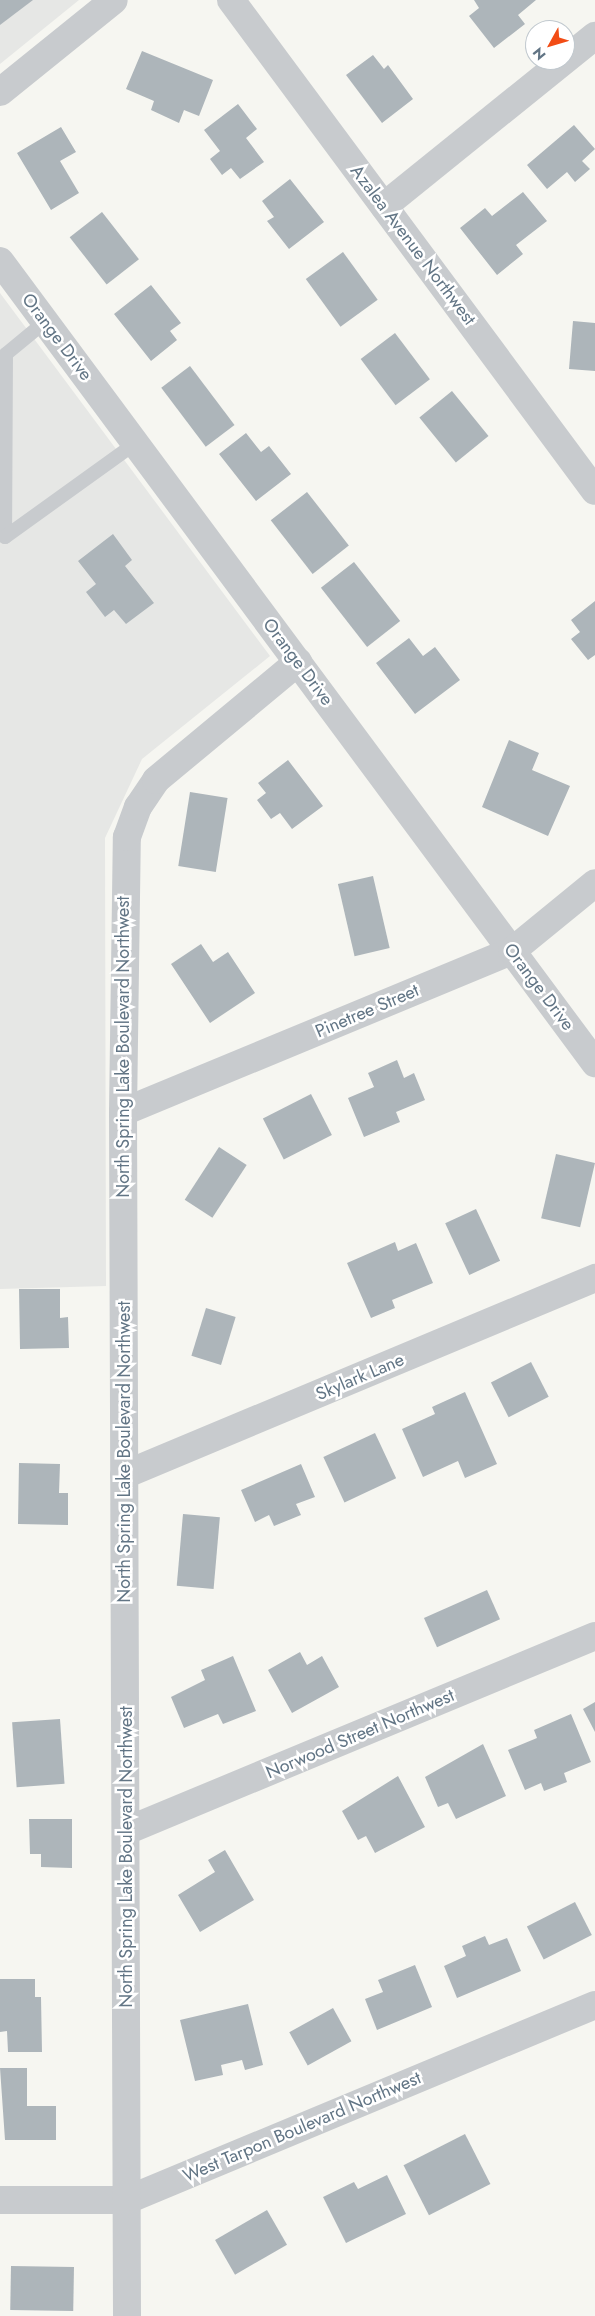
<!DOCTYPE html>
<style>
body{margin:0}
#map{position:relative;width:595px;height:2316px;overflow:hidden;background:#f6f6f1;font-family:Jost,sans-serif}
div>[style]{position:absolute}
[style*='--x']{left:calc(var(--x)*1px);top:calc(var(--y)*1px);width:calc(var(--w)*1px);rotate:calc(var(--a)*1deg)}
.built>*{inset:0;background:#e6e7e5}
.building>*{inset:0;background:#adb5ba;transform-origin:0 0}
.service>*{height:14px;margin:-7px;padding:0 7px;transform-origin:7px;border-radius:7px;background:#c8cbce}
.minor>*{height:28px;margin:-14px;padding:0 14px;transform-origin:14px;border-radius:14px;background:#c8cbce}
span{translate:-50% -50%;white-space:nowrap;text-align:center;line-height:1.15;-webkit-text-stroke:5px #fff;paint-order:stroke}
.street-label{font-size:18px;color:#627585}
.north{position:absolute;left:525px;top:20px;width:50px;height:50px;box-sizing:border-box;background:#fff;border:1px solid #c0c8ce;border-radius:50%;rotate:231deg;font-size:14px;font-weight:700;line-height:20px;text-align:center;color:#627585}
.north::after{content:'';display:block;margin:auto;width:18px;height:22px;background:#f24c15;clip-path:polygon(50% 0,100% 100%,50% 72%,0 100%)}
</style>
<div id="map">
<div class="built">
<i style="clip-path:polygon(0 0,79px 0,0 64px)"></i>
<i style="clip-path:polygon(0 293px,270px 656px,142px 759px,105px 838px,106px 1286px,0 1289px)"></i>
</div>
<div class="building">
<i style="clip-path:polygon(0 0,33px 0,0 25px)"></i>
<i style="clip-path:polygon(474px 0,536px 0,518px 15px,525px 24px,494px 48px,469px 16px,479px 8px)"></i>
<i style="clip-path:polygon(142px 51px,213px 80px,199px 116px,184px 110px,179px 123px,151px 110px,154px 101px,126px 89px)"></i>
<i style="clip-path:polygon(373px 55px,384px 69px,388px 65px,413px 99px,382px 123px,346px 75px)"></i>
<i style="clip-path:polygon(238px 104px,257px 129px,246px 138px,264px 162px,240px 179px,231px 168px,222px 175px,210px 159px,220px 151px,204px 130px)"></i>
<i style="clip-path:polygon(574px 125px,595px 149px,582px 161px,590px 169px,575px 182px,567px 172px,547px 189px,527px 165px)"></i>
<i style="clip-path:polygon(61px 127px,76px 152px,60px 161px,79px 193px,51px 210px,17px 153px)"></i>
<i style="clip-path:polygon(290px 179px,324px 222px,289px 249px,267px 221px,274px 217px,262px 201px)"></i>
<i style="clip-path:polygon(523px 192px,547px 221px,516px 245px,523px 254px,497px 275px,460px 228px,485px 208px,492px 216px)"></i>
<i style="left:102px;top:212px;width:60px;height:41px;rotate:52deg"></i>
<i style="left:343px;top:252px;width:59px;height:46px;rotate:54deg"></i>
<i style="clip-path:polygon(151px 285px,181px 323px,170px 331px,177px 340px,151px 361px,114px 314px)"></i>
<i style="clip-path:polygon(573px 321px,595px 323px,595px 371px,569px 369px)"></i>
<i style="left:395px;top:333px;width:58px;height:43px;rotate:53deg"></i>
<i style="left:190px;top:366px;width:74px;height:36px;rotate:53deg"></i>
<i style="left:452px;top:391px;width:58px;height:42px;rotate:51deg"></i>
<i style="clip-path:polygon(246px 433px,261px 452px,269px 446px,291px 474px,256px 501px,219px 454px)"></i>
<i style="left:307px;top:492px;width:68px;height:46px;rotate:52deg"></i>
<i style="clip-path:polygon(113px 534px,132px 560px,125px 566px,154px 603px,126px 624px,114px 610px,105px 617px,86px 592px,96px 584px,78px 561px)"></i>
<i style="left:354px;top:562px;width:75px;height:42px;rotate:52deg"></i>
<i style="clip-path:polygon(595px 601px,595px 655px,588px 660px,571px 639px,580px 632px,571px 620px)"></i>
<i style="clip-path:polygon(409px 638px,423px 656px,435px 647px,460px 680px,415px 714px,376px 663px)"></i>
<i style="clip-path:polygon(509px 740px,539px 753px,532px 770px,570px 786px,548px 836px,482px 807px)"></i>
<i style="clip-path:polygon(288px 760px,323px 806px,292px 829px,280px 813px,271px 819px,257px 800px,266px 793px,258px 783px)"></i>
<i style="left:190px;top:792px;width:38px;height:75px;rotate:9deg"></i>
<i style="left:373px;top:876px;width:74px;height:36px;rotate:77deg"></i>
<i style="clip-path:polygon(201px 944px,213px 962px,228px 952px,255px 993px,210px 1023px,171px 964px)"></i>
<i style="clip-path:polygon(397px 1060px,404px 1078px,414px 1073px,425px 1100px,396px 1112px,400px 1122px,364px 1137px,348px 1098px,374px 1087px,368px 1073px)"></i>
<i style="left:311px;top:1094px;width:46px;height:54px;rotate:63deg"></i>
<i style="left:219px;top:1147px;width:33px;height:63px;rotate:33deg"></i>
<i style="left:556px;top:1154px;width:40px;height:66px;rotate:13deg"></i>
<i style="left:476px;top:1209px;width:57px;height:34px;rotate:65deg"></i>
<i style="clip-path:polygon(395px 1242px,398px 1251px,416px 1243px,433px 1283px,392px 1300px,395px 1308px,371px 1318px,347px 1263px)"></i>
<i style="clip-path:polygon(19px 1289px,60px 1289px,60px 1318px,68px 1317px,69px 1348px,20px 1349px)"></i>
<i style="left:206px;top:1308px;width:31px;height:50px;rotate:17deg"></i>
<i style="left:531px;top:1362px;width:39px;height:45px;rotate:63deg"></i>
<i style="clip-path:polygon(465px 1392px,497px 1464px,465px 1478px,458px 1461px,423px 1477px,402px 1429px,435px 1414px,432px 1407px)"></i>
<i style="left:375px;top:1433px;width:50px;height:57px;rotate:65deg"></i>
<i style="clip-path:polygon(19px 1463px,60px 1464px,59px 1493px,68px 1493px,68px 1525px,18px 1524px)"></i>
<i style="clip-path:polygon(301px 1464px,315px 1497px,296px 1504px,301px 1515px,274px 1526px,269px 1515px,255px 1522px,241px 1490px)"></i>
<i style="left:183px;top:1514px;width:37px;height:72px;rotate:5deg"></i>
<i style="left:487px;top:1590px;width:32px;height:69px;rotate:66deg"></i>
<i style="clip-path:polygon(300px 1652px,307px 1665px,322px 1656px,339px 1687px,292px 1713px,268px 1670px)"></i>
<i style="clip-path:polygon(233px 1656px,256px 1711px,223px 1724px,218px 1714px,184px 1728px,171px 1697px,205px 1680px,201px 1670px)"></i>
<i style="clip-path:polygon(595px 1702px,595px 1732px,583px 1709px)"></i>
<i style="clip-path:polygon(571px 1714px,591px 1762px,564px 1773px,567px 1782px,544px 1791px,541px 1783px,525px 1790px,508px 1750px,537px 1738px,534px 1730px)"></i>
<i style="left:60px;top:1719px;width:65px;height:48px;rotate:86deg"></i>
<i style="clip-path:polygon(483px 1744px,506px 1796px,456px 1819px,448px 1803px,438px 1807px,425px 1777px)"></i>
<i style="clip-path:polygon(398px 1776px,425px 1827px,375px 1853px,366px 1836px,358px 1840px,342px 1811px)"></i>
<i style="clip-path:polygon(29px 1819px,72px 1819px,72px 1868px,41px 1867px,41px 1854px,30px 1854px)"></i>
<i style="clip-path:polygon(225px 1850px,254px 1900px,200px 1932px,178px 1895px,215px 1872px,208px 1860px)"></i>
<i style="left:575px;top:1902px;width:37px;height:54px;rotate:63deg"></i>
<i style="clip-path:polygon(485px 1936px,489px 1945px,507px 1938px,521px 1971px,457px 1998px,444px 1966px,466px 1956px,462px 1946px)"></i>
<i style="clip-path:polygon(415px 1965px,432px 2007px,377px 2030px,365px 1999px,383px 1992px,378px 1980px)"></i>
<i style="clip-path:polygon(0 1979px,35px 1979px,35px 1997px,41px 1997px,42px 2052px,8px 2052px,7px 2031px,0 2032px)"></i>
<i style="clip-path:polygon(248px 2004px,263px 2065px,245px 2070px,242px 2060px,221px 2065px,223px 2075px,195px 2081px,180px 2020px)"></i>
<i style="left:333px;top:2008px;width:38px;height:50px;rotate:61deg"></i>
<i style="clip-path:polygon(0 2068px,27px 2068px,27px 2106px,56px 2106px,56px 2140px,5px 2140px)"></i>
<i style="left:465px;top:2134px;width:56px;height:69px;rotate:63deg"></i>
<i style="clip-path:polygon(387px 2175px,406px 2214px,346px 2243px,323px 2197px,354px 2182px,358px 2189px)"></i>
<i style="left:267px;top:2210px;width:40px;height:60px;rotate:60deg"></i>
<i style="left:11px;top:2266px;width:63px;height:44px;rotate:1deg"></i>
</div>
<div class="service">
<i style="--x:46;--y:321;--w:52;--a:140.5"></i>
<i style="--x:6;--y:354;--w:183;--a:90.3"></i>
<i style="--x:5;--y:537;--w:161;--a:-35.7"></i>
</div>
<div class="minor">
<i style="--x:231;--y:0;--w:611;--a:53.45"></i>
<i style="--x:0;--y:92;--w:146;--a:-38.9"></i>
<i style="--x:384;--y:206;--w:271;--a:-38.9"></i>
<i style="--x:0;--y:261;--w:999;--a:53.43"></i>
<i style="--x:123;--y:1112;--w:421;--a:-22.5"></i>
<i style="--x:512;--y:951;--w:107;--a:-39.3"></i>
<i style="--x:124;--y:1475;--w:511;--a:-22.7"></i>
<i style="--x:126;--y:1831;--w:508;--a:-22.58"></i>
<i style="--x:0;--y:2200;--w:127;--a:0"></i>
<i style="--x:127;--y:2200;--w:507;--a:-22.62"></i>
<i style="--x:127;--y:2316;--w:1204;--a:-90.19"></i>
<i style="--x:123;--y:1112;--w:275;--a:-89.2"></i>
<i style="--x:127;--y:837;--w:32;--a:-70"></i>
<i style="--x:138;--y:807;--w:32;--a:-56"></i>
<i style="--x:156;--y:780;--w:185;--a:-39.7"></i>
</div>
<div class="street-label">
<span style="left:413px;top:245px;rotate:53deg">Azalea Avenue Northwest</span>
<span style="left:57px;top:337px;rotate:53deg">Orange Drive</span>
<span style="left:298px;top:662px;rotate:53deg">Orange Drive</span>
<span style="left:539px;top:987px;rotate:53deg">Orange Drive</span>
<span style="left:367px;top:1011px;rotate:-23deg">Pinetree Street</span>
<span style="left:123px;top:1047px;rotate:-90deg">North Spring Lake Boulevard Northwest</span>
<span style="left:360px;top:1377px;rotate:-23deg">Skylark Lane</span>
<span style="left:124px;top:1452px;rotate:-90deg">North Spring Lake Boulevard Northwest</span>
<span style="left:360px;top:1734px;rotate:-23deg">Norwood Street Northwest</span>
<span style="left:126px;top:1857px;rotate:-90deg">North Spring Lake Boulevard Northwest</span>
<span style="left:302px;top:2127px;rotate:-23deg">West Tarpon Boulevard Northwest</span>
</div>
<div class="north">N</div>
</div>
